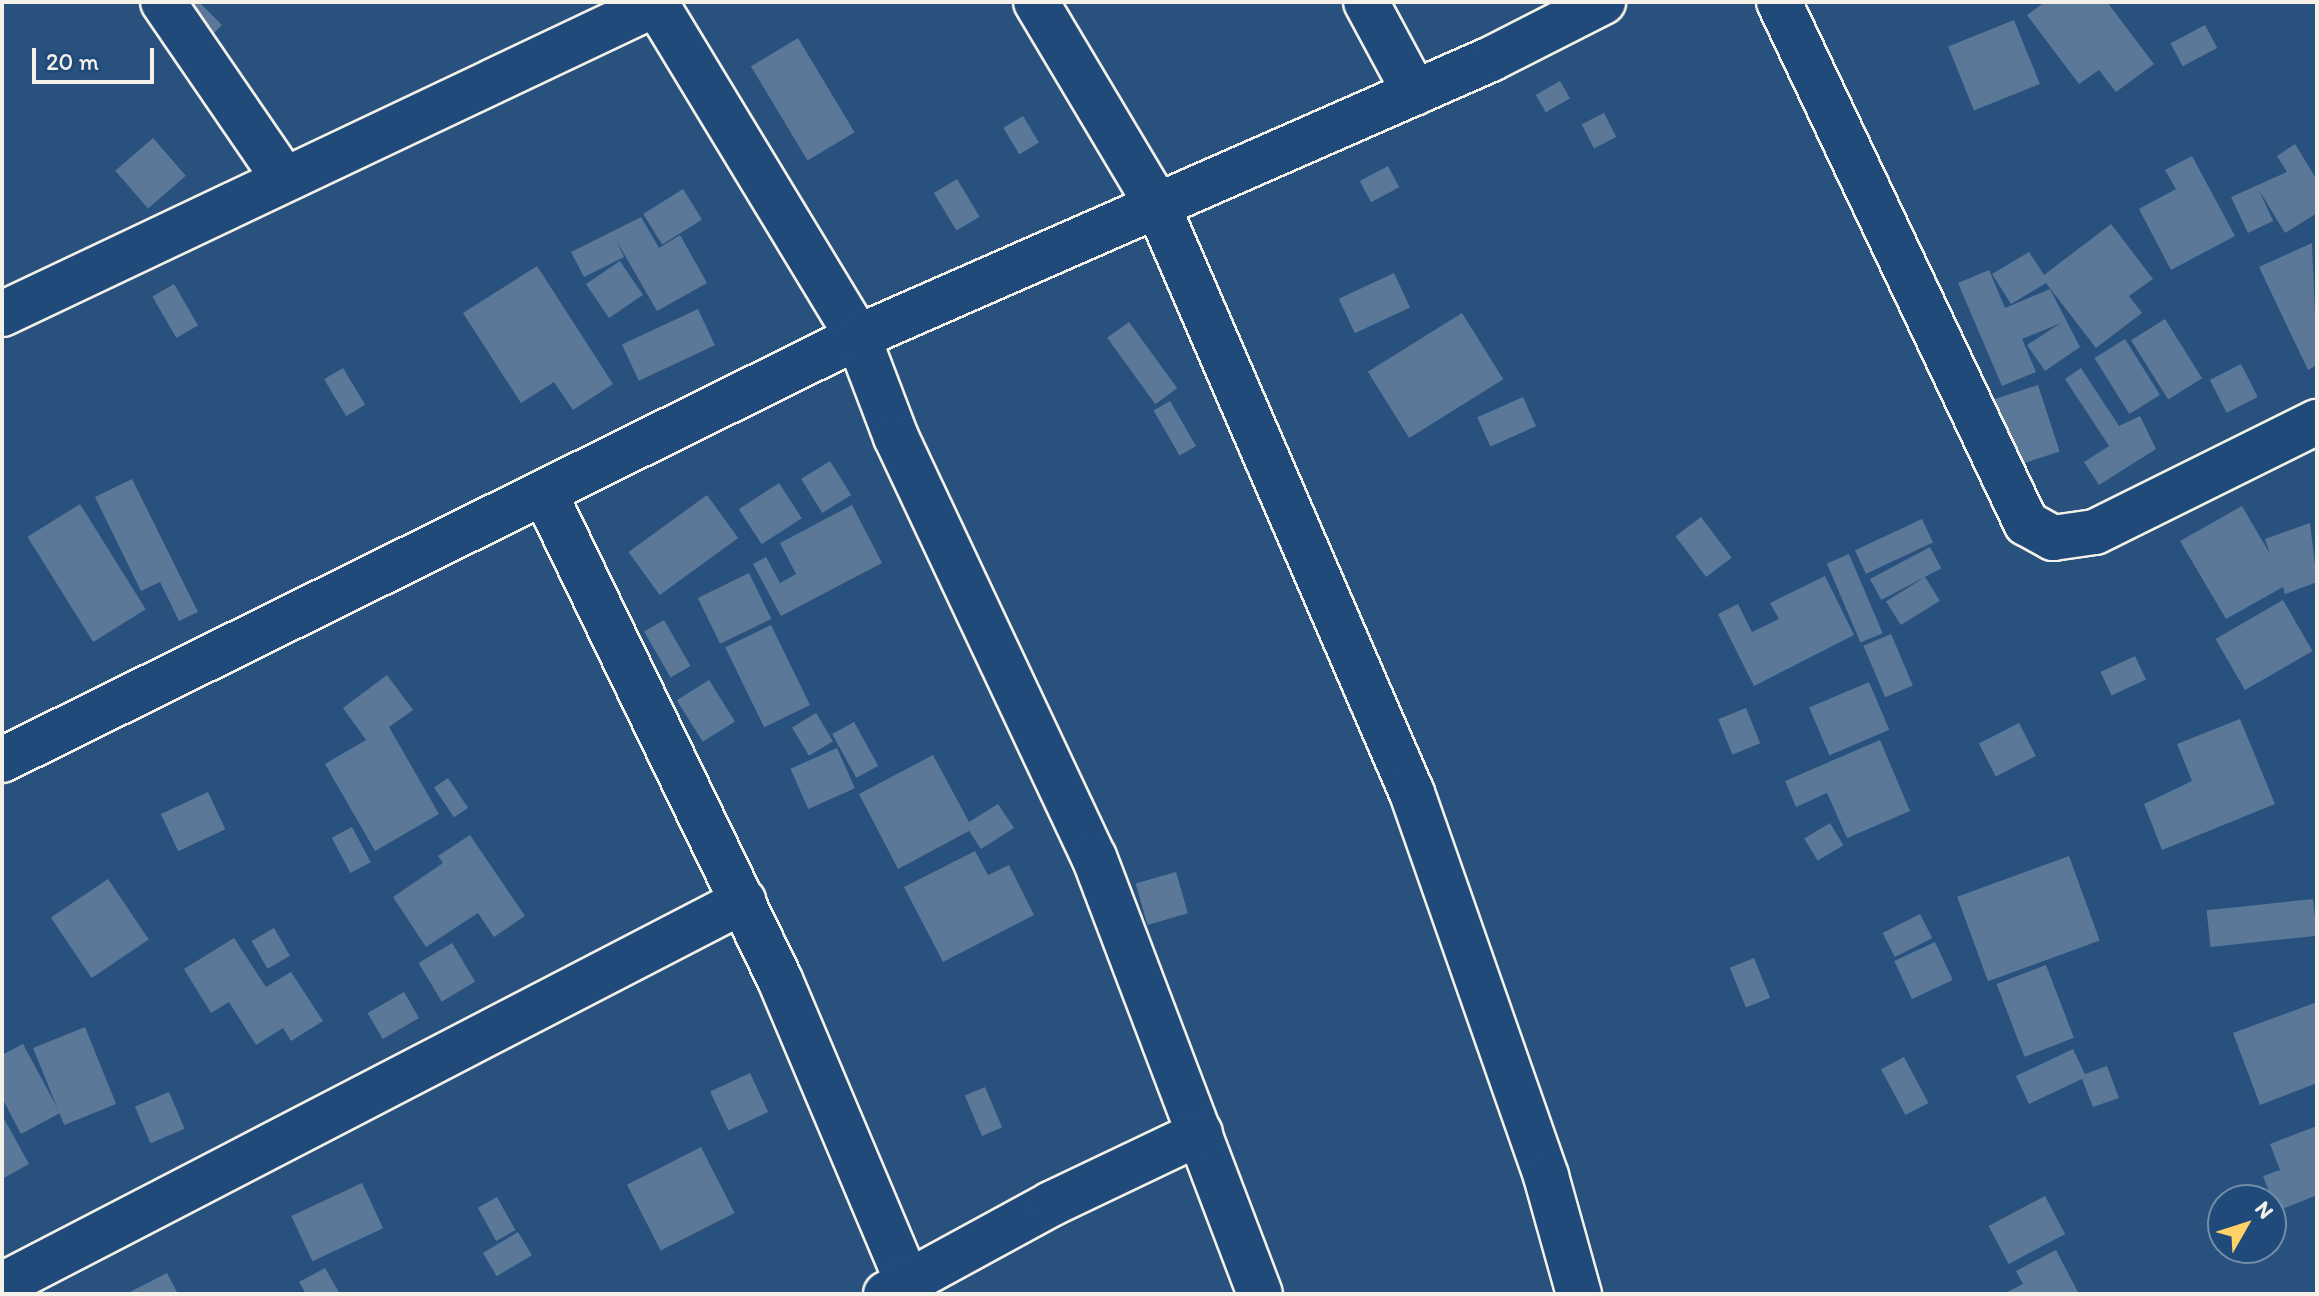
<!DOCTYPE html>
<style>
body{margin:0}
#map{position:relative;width:2319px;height:1296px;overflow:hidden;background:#28517e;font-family:Itim,sans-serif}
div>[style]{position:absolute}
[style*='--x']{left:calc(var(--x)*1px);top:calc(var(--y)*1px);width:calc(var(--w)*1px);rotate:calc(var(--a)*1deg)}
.building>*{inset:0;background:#5b7899;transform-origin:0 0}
.roads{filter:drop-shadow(2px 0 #f4f1e8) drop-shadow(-2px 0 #f4f1e8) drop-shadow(0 2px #f4f1e8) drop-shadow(0 -2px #f4f1e8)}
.minor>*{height:44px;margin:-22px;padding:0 22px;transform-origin:22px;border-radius:22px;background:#1f4a7a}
span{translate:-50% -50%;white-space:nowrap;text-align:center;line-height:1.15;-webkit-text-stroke:6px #1f4a7a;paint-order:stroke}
.frame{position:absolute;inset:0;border:4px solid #f4f1e8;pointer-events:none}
.north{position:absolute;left:2207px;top:1184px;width:80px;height:80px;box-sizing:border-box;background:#1f4a7a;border:2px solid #748da6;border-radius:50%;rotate:51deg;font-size:22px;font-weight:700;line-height:32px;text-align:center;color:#f4f1e8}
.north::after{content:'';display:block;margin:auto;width:28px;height:36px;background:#ffd166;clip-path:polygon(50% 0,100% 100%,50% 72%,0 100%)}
.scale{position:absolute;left:32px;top:48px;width:122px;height:36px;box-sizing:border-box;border:4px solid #f4f1e8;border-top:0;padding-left:10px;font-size:24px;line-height:28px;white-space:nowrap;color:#f4f1e8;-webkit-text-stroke:6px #1f4a7a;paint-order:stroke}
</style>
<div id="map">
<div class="building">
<i style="clip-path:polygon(174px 2px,199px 2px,222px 25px,194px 53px)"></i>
<i style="clip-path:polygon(2045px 2px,2107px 2px,2154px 64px,2116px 92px,2099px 70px,2079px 84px,2027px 15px)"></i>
<i style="left:2014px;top:20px;width:69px;height:71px;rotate:68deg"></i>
<i style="left:2205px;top:25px;width:26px;height:39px;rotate:62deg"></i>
<i style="left:798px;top:38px;width:110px;height:55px;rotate:59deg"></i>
<i style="left:1560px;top:81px;width:20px;height:28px;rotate:60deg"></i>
<i style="left:1604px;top:113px;width:27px;height:25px;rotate:63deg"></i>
<i style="left:1023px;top:116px;width:31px;height:23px;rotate:59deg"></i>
<i style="left:153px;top:138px;width:50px;height:50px;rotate:49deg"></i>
<i style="clip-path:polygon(2295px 144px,2317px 180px,2317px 213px,2285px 233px,2259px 190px,2273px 221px,2248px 233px,2231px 197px,2287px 172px,2277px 156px)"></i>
<i style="clip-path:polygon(2192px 156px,2235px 236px,2171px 270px,2139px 209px,2176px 189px,2165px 170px)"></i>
<i style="left:1388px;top:166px;width:24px;height:32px;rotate:62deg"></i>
<i style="left:957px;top:179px;width:44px;height:27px;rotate:59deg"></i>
<i style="left:683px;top:189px;width:36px;height:47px;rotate:58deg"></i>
<i style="clip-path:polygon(641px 217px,659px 248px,680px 235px,707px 283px,657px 311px,616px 240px,624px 257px,584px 277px,571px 252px)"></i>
<i style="clip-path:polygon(2111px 224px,2153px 279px,2129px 296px,2142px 313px,2096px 348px,2046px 283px,2011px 304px,1992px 274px,2029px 252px,2044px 275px)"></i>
<i style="clip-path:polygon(2312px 243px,2317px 365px,2308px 370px,2259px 267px)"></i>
<i style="left:620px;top:261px;width:41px;height:41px;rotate:56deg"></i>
<i style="clip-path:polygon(537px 266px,613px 384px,573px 410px,554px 382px,521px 403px,463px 313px)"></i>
<i style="clip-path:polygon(1989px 270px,2005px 308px,2050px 289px,2080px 347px,2045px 371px,2027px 345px,2061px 323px,2022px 339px,2036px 372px,2002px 386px,1958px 283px)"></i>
<i style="left:1394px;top:273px;width:38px;height:61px;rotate:65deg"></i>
<i style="left:174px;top:284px;width:48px;height:25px;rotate:60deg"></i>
<i style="left:698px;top:309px;width:40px;height:84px;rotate:65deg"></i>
<i style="left:1462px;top:313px;width:78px;height:111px;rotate:58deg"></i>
<i style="left:2165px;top:319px;width:70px;height:40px;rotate:58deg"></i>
<i style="left:1129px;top:322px;width:82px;height:27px;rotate:54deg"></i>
<i style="left:2125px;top:339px;width:66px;height:36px;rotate:58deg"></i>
<i style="left:2241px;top:364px;width:37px;height:35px;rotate:63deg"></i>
<i style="left:343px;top:368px;width:43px;height:22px;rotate:59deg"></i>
<i style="clip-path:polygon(2081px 368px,2119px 426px,2140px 416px,2156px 449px,2099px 485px,2084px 462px,2109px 446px,2065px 379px)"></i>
<i style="left:2038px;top:385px;width:70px;height:46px;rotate:72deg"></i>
<i style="left:1523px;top:397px;width:32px;height:50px;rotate:66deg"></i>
<i style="left:1170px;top:401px;width:52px;height:19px;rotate:60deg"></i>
<i style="left:830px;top:461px;width:40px;height:34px;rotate:58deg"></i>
<i style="clip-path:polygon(132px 479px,198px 612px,179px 621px,160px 582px,141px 591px,95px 497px)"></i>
<i style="left:779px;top:483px;width:42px;height:48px;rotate:57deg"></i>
<i style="left:707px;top:495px;width:53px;height:97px;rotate:54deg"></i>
<i style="left:80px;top:504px;width:124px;height:62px;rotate:58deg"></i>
<i style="clip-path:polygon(852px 505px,882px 563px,781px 616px,753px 564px,766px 557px,780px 583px,796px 574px,780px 543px)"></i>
<i style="clip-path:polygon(2242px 506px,2270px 554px,2265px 539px,2310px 523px,2317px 582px,2285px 594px,2283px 587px,2226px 619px,2180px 541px)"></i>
<i style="left:1701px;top:517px;width:51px;height:32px;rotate:53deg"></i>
<i style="left:1922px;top:519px;width:26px;height:74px;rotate:65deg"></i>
<i style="left:1930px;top:547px;width:24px;height:68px;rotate:62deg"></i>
<i style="left:1849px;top:554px;width:86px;height:24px;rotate:67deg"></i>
<i style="left:749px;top:573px;width:51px;height:57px;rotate:64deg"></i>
<i style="clip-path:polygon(1825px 576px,1854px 635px,1754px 686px,1718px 614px,1738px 604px,1752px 632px,1779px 619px,1770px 603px)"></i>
<i style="left:1925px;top:577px;width:28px;height:46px;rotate:58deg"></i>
<i style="left:2283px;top:600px;width:59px;height:78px;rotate:60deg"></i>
<i style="left:664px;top:620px;width:53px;height:23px;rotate:60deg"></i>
<i style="left:771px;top:625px;width:89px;height:51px;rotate:64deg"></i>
<i style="left:1891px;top:634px;width:56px;height:30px;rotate:67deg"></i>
<i style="left:2135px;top:656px;width:26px;height:38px;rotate:65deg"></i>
<i style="clip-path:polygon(387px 675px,413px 710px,389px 727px,439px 814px,375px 851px,325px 764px,366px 740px,343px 708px)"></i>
<i style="left:709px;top:680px;width:49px;height:38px;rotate:58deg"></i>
<i style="left:1869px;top:682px;width:52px;height:65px;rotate:67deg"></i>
<i style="left:1746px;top:708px;width:38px;height:30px;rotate:68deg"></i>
<i style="left:816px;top:713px;width:33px;height:28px;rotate:59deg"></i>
<i style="clip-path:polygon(2240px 719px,2275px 804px,2162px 850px,2144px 804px,2192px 781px,2177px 744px)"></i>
<i style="left:854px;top:722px;width:50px;height:25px;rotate:61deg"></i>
<i style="left:2019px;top:723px;width:37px;height:45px;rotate:63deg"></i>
<i style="clip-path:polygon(1880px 740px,1910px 811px,1847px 838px,1827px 793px,1796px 807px,1785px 781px)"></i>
<i style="left:837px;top:748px;width:44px;height:51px;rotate:66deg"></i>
<i style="clip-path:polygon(933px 755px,969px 822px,998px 804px,1014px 828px,981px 849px,969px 831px,898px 869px,859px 794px)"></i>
<i style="left:448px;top:778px;width:36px;height:17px;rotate:56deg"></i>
<i style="left:208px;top:792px;width:41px;height:52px;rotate:65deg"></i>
<i style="left:1830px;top:823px;width:26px;height:30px;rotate:59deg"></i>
<i style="left:352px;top:827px;width:40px;height:23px;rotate:62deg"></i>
<i style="clip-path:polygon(470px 835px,525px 916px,494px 937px,478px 913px,426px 947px,393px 897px,443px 863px,438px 856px)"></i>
<i style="clip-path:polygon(975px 851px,988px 875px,1009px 865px,1034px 915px,943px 962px,904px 887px)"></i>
<i style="left:2069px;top:856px;width:90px;height:119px;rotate:70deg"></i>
<i style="left:1176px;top:872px;width:43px;height:42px;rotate:74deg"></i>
<i style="left:108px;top:879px;width:73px;height:69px;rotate:56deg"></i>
<i style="left:2313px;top:899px;width:37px;height:107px;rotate:84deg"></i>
<i style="left:1920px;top:914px;width:27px;height:42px;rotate:63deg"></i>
<i style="left:274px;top:928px;width:32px;height:26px;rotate:60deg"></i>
<i style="clip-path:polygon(234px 938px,266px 987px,291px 972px,323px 1021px,291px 1041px,283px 1028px,256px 1045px,229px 1002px,211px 1013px,184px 969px)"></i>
<i style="left:1935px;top:942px;width:42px;height:45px;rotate:65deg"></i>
<i style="left:452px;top:943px;width:45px;height:39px;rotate:59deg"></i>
<i style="left:1754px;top:958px;width:43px;height:26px;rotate:68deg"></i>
<i style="left:2046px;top:965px;width:78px;height:53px;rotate:69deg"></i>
<i style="left:404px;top:992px;width:30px;height:42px;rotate:60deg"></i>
<i style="clip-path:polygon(2317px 1002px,2317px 1083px,2260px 1105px,2233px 1033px)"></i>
<i style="left:85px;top:1027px;width:83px;height:56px;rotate:68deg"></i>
<i style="clip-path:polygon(23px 1044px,60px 1113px,21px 1134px,2px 1098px,2px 1055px)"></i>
<i style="clip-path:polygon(2073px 1049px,2085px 1074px,2107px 1066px,2119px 1098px,2093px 1107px,2082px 1079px,2029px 1104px,2016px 1076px)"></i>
<i style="left:1904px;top:1057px;width:52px;height:26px;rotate:62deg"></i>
<i style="left:750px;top:1073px;width:43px;height:44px;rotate:65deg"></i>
<i style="left:985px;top:1087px;width:44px;height:22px;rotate:67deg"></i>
<i style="left:169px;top:1092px;width:40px;height:37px;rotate:67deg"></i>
<i style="clip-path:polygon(2px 1115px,29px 1164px,2px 1179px)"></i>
<i style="clip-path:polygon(2317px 1126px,2317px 1195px,2277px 1211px,2263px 1176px,2280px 1170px,2270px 1144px)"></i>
<i style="left:701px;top:1147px;width:74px;height:83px;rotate:63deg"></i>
<i style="left:362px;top:1183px;width:50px;height:78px;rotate:65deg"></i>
<i style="left:2045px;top:1196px;width:43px;height:64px;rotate:62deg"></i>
<i style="left:497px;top:1197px;width:38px;height:22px;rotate:61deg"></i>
<i style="left:518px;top:1232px;width:27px;height:41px;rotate:59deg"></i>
<i style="clip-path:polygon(2056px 1250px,2079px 1294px,2003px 1294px,2023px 1284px,2016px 1271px)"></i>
<i style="clip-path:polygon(325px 1268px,340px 1294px,306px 1294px,299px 1282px)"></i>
<i style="clip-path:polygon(167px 1273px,178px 1294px,126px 1294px)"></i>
</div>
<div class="roads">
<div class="minor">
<i style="--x:163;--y:2;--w:214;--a:55.6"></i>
<i style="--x:655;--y:2;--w:392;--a:58.8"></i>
<i style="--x:858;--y:337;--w:107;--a:69.2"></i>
<i style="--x:896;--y:437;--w:464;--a:64.8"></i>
<i style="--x:1094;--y:857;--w:467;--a:69.2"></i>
<i style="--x:1036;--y:2;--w:239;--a:59.2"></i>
<i style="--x:1158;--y:207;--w:639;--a:66.57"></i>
<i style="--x:1412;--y:793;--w:406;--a:70.7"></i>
<i style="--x:1546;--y:1176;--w:123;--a:74.4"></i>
<i style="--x:1366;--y:2;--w:103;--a:61.7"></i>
<i style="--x:1779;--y:2;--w:577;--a:64.63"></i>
<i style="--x:2026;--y:523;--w:31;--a:29"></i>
<i style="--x:2053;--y:538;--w:42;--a:-8.1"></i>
<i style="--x:2095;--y:532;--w:248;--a:-26.4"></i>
<i style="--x:2;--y:314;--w:724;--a:-25.36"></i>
<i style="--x:545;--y:494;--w:540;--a:64.19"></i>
<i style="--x:780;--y:980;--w:329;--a:67.1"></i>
<i style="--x:2;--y:760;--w:955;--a:-26.3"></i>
<i style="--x:858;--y:337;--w:691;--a:-23.71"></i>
<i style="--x:1491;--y:59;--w:126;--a:-27"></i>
<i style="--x:2;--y:1285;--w:835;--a:-27.39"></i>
<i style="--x:886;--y:1294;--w:188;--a:-28.6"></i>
<i style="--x:1051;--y:1204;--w:165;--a:-25.5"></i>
</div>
</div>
<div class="frame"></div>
<div class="north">N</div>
<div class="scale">20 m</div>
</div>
